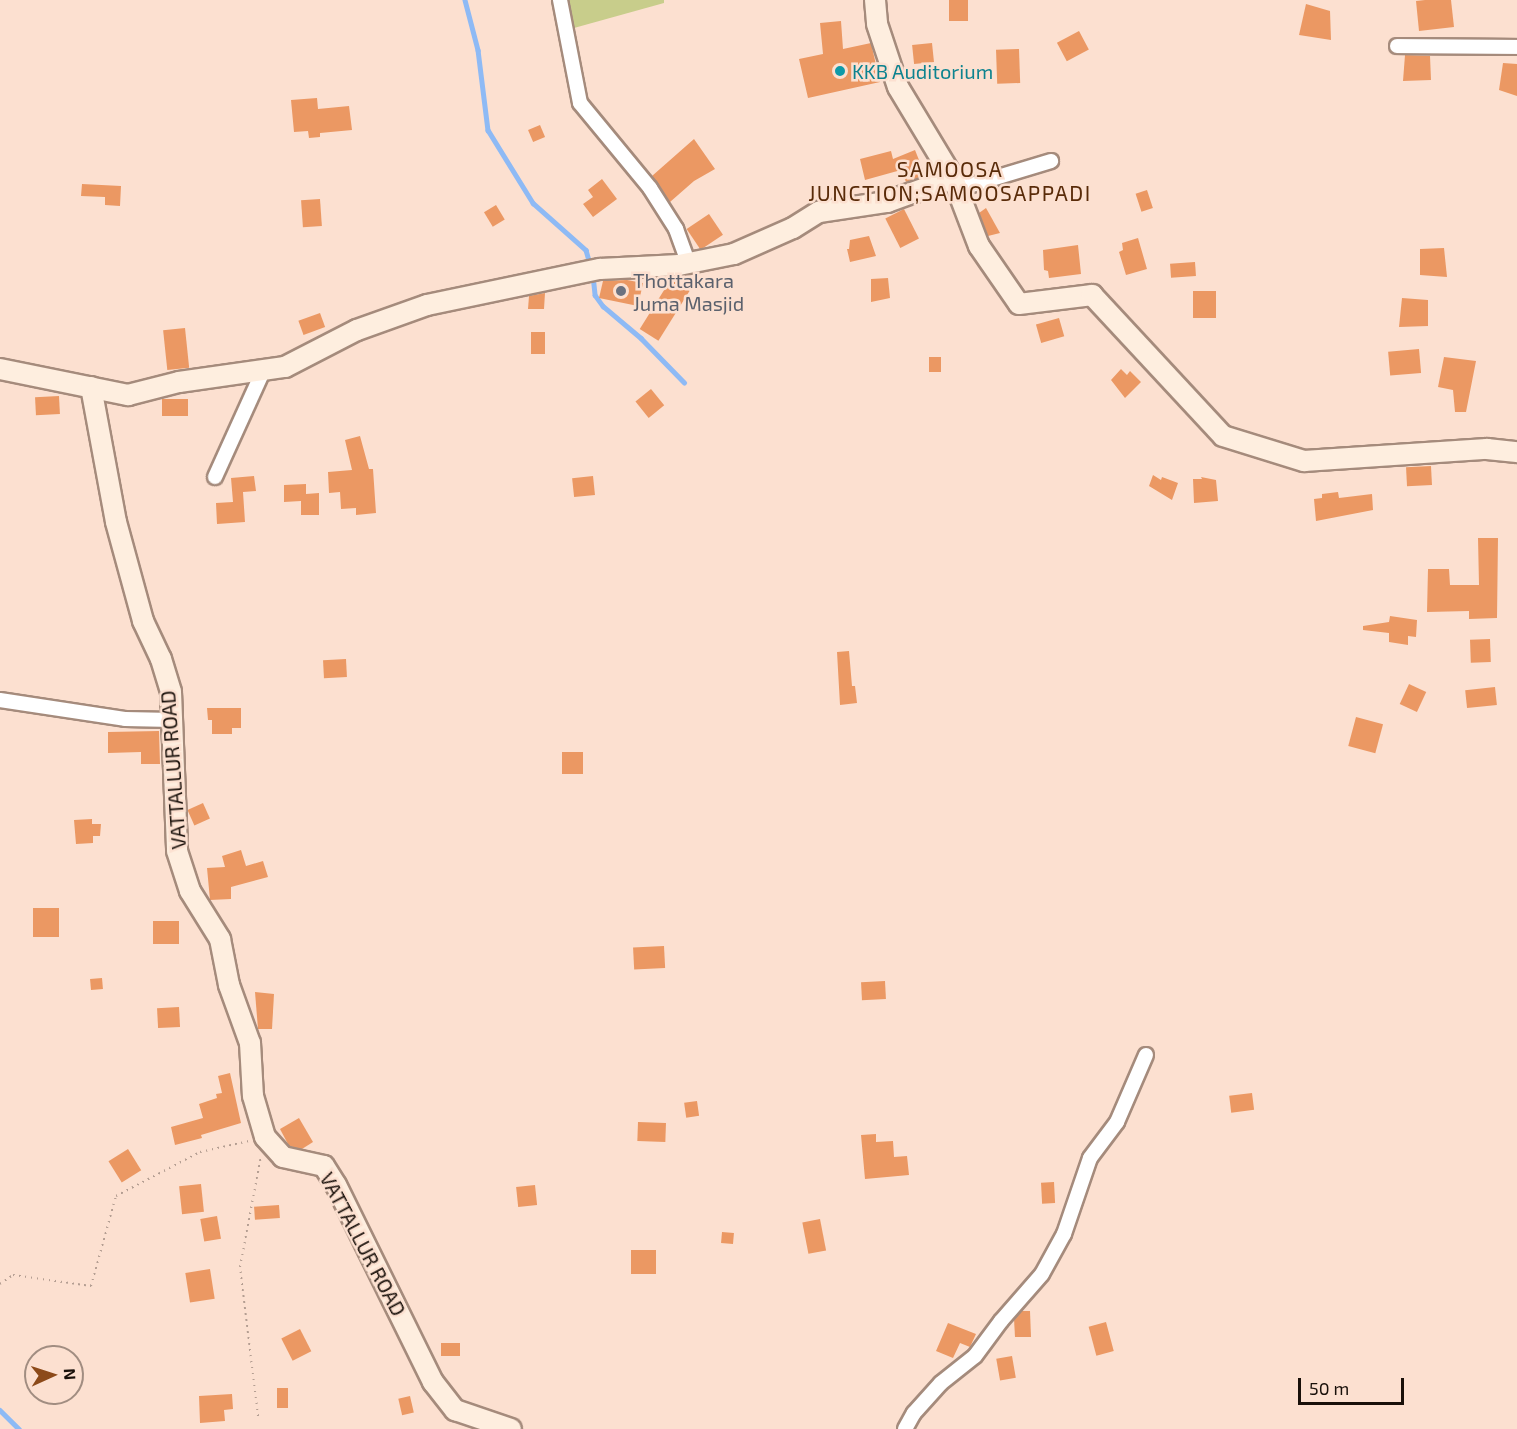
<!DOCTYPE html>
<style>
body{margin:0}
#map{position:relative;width:1517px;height:1429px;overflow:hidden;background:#fce0d0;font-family:"Exo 2",sans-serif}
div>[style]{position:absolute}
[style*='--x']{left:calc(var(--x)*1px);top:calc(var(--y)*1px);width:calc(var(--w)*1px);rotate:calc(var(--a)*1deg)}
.green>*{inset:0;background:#c8cd8b}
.stream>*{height:4.5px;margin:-2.25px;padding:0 2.25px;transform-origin:2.25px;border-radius:2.25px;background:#8ebaf5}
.building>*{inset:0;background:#eb9863;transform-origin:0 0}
.path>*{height:2px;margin-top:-1px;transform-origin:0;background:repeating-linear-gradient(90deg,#b49e92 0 1.5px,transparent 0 6px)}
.roads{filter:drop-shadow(2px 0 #a58b7c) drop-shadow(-2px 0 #a58b7c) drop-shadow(0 2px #a58b7c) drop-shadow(0 -2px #a58b7c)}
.street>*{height:14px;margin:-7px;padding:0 7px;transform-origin:7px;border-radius:7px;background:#fff}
.secondary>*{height:20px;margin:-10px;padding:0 10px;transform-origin:10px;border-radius:10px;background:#feeedf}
.dots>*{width:16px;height:16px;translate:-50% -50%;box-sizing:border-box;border:3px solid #fce0d0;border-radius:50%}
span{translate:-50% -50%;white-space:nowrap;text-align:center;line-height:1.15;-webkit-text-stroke:5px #fce0d0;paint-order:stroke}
.culture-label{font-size:20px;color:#0d838f}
.left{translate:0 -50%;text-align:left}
.worship-label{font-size:20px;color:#5b616d}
.street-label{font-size:20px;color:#19100a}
.neighbourhood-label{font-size:21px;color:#592b09;letter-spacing:1.5px}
.north{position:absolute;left:24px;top:1345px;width:60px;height:60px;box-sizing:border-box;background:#fce0d0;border:2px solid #a18d81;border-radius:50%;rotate:87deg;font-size:16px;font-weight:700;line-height:24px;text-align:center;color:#19100a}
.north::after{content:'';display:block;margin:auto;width:21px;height:27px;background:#8c4a19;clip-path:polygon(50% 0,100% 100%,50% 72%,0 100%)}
.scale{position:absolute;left:1298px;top:1378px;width:106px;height:27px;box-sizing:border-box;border:3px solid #19100a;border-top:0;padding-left:8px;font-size:18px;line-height:21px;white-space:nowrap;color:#19100a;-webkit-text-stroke:4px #fce0d0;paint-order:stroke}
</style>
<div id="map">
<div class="green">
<i style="clip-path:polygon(568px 0,664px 0,664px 3px,574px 28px)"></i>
</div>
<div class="stream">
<i style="--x:465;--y:0;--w:52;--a:75.4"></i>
<i style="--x:478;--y:50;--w:81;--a:82.9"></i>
<i style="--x:488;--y:130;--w:86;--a:58.3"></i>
<i style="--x:533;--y:203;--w:71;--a:41.6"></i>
<i style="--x:586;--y:250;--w:18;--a:74"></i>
<i style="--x:593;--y:275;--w:20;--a:84"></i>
<i style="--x:595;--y:295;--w:14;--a:54"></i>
<i style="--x:603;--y:306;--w:50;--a:40.1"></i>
<i style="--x:641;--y:338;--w:62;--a:45.7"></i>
<i style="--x:0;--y:1410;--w:27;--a:45"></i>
</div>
<div class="building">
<i style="left:949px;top:0;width:19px;height:21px"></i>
<i style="clip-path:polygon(1425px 0,1451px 0,1454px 27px,1419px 31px,1416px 1px)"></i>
<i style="clip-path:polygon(1306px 4px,1330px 11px,1331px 40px,1299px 35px)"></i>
<i style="clip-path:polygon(841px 21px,843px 49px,871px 43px,880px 82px,808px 98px,799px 59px,823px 54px,820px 23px)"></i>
<i style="left:1079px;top:31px;width:21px;height:25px;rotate:62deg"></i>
<i style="left:932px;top:43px;width:19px;height:20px;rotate:84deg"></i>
<i style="left:1019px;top:49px;width:34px;height:23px;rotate:88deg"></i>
<i style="clip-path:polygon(1405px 55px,1430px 56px,1431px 80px,1403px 81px)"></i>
<i style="clip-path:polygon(1503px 63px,1517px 64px,1517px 96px,1499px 90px)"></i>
<i style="clip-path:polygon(317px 98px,318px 109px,349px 106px,352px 130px,320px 133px,320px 137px,309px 138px,308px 131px,294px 132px,291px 100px)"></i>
<i style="left:540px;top:125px;width:13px;height:13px;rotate:67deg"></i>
<i style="clip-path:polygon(694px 139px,715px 169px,694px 181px,670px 202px,652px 176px)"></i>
<i style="clip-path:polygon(915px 150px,925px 175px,906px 182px,901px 170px,865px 180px,860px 159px,891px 151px,893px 159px)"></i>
<i style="clip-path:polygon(602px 179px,617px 199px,593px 217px,583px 204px,593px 197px,588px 190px)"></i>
<i style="clip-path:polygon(82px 184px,121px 186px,120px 206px,105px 205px,105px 197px,81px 196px)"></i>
<i style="left:1147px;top:190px;width:19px;height:12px;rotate:72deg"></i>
<i style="left:320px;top:199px;width:27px;height:19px;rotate:86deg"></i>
<i style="left:496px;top:205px;width:17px;height:14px;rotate:59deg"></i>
<i style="clip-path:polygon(986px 208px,1000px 233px,988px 236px,979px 213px)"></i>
<i style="left:904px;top:209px;width:33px;height:21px;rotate:63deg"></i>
<i style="left:709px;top:214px;width:25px;height:27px;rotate:56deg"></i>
<i style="clip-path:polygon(869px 236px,876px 256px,850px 262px,847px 249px,849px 249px,850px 240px)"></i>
<i style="clip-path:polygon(1138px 238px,1147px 269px,1126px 275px,1119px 252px,1123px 250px,1122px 243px)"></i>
<i style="clip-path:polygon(1078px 245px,1081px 274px,1049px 278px,1048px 271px,1044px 270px,1043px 250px)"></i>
<i style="clip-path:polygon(1444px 248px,1447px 277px,1420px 275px,1420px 249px)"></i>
<i style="left:1195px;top:262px;width:14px;height:25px;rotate:86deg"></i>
<i style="clip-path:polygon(888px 278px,890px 298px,871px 302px,871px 279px)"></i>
<i style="left:671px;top:279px;width:22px;height:59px;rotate:32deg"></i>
<i style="clip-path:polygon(627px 280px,643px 283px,638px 306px,599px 298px,603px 281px)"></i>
<i style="left:1193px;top:291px;width:23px;height:27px"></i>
<i style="clip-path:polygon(545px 293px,544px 309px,528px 309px,529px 296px)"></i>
<i style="clip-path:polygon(1402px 298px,1428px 300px,1428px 326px,1399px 327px)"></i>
<i style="left:320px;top:313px;width:15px;height:23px;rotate:70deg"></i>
<i style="left:1059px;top:318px;width:19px;height:24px;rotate:74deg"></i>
<i style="left:185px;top:328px;width:40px;height:22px;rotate:84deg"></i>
<i style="left:531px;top:332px;width:14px;height:22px"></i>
<i style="left:1419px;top:349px;width:24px;height:31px;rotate:85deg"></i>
<i style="left:929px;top:357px;width:12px;height:15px"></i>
<i style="clip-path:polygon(1444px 357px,1476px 361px,1466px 412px,1455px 412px,1453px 390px,1438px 387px)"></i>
<i style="clip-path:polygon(1121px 369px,1127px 375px,1130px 371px,1141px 382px,1125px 398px,1111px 380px)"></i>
<i style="left:651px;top:389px;width:21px;height:20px;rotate:51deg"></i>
<i style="left:59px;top:396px;width:18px;height:24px;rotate:87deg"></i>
<i style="left:188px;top:399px;width:17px;height:26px;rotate:90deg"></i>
<i style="clip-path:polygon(360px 436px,369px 469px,373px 469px,376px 513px,356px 515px,356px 508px,341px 509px,340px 492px,329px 493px,328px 472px,352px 470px,345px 440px)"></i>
<i style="left:1431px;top:466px;width:19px;height:25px;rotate:87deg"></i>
<i style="clip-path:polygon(1153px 475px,1161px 480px,1162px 477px,1178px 483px,1172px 500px,1149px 486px)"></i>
<i style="clip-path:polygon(254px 476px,256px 491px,243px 492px,245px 522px,217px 524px,216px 503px,233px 502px,231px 478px)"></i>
<i style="left:593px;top:476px;width:19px;height:21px;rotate:84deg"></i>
<i style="clip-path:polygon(1201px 477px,1216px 480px,1218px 501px,1194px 503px,1193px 479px,1202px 479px)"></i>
<i style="clip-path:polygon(306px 484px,306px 494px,319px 493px,319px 515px,301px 515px,301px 501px,284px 502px,284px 485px)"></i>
<i style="clip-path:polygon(1338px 492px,1339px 498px,1372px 494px,1373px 510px,1316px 521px,1314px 499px,1322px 498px,1322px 494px)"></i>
<i style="clip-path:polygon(1478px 538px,1498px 538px,1497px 618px,1469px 619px,1469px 611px,1427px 612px,1428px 569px,1449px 569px,1450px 585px,1479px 585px)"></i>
<i style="clip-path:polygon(1390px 616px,1417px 620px,1416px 637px,1408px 636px,1408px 645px,1389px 642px,1389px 633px,1363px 630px,1363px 626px,1389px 622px)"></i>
<i style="left:1490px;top:639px;width:23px;height:20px;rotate:88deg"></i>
<i style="clip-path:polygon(849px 651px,852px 686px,855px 686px,857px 703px,840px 705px,837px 652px)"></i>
<i style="left:346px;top:659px;width:18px;height:23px;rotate:87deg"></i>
<i style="left:1409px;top:684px;width:19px;height:22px;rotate:25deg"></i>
<i style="left:1495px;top:687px;width:18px;height:30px;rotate:84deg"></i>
<i style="clip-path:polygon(207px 708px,241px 708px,241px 728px,232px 728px,232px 734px,212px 734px,212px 720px,208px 720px)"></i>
<i style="left:1356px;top:717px;width:28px;height:30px;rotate:15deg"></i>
<i style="clip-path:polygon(159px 731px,160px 764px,141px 764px,141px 752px,108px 753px,108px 732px)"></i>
<i style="left:562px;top:752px;width:21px;height:22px"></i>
<i style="left:203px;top:803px;width:17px;height:17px;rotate:66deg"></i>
<i style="clip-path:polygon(92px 819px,92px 824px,101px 824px,100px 836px,93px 836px,93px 843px,76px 844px,74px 820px)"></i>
<i style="clip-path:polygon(241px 850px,246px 866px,263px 861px,268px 877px,231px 887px,231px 899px,210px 900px,207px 868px,225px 867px,222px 856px)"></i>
<i style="left:33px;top:908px;width:26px;height:29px"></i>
<i style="left:179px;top:921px;width:23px;height:26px;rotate:90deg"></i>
<i style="left:664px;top:946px;width:22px;height:31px;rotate:87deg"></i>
<i style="left:102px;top:978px;width:11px;height:12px;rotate:85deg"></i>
<i style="left:885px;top:981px;width:18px;height:24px;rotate:87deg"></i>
<i style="clip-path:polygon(255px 992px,274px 994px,272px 1029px,258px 1029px)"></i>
<i style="left:179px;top:1007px;width:20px;height:22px;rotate:87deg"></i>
<i style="clip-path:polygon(230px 1073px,241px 1123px,201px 1135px,202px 1138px,175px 1145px,171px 1127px,203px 1118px,199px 1104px,217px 1098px,216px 1094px,222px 1093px,218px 1076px)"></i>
<i style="left:1252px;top:1093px;width:17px;height:23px;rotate:83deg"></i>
<i style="left:697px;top:1101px;width:15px;height:13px;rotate:82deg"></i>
<i style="clip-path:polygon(299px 1118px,313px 1142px,302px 1149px,289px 1146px,280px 1129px)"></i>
<i style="left:638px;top:1122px;width:28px;height:19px;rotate:2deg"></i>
<i style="clip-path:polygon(876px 1134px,876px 1142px,893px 1141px,894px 1157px,907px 1156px,909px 1175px,865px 1179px,861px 1135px)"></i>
<i style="left:128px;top:1149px;width:25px;height:23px;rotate:58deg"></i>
<i style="left:1054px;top:1182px;width:21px;height:13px;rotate:87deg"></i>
<i style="left:201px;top:1184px;width:28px;height:22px;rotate:84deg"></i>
<i style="left:535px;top:1185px;width:20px;height:19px;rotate:84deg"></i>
<i style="left:279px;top:1205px;width:13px;height:25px;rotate:86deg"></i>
<i style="left:217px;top:1216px;width:23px;height:17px;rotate:80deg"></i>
<i style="left:820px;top:1219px;width:32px;height:18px;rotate:79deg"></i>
<i style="left:722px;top:1232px;width:12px;height:11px;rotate:5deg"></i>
<i style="left:631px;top:1250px;width:25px;height:24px"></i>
<i style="left:210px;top:1269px;width:30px;height:25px;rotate:81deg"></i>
<i style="clip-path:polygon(1022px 1311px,1030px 1311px,1031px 1337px,1015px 1337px,1014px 1319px)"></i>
<i style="left:1106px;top:1322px;width:30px;height:18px;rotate:75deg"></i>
<i style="clip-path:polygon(948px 1323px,976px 1334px,970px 1347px,960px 1343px,953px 1358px,936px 1351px)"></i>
<i style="left:300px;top:1329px;width:25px;height:21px;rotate:63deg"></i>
<i style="left:441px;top:1343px;width:19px;height:13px"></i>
<i style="left:1012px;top:1356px;width:22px;height:16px;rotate:80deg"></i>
<i style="left:277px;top:1388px;width:11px;height:20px"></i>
<i style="clip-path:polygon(232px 1394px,233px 1409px,224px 1410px,225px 1421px,200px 1423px,199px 1396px)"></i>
<i style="left:410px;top:1396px;width:17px;height:12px;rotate:77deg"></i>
</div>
<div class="path">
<i style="--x:0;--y:1284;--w:16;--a:-35"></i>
<i style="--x:13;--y:1275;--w:79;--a:8"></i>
<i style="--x:91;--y:1286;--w:93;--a:-74.5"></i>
<i style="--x:116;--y:1196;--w:95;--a:-27.6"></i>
<i style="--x:200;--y:1152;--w:50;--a:-12.7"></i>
<i style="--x:258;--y:1416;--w:150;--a:-96.9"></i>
<i style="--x:240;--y:1267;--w:113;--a:-79.3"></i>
</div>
<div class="roads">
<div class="street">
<i style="--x:560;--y:0;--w:105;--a:79"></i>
<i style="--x:580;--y:103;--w:110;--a:50.5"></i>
<i style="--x:650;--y:188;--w:49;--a:57.6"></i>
<i style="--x:676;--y:229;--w:37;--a:70"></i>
<i style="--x:1397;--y:46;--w:120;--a:0.5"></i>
<i style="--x:953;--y:178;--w:15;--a:37"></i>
<i style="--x:965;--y:187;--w:90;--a:-16.8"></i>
<i style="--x:215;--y:477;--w:116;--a:-65.6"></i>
<i style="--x:0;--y:700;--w:126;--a:8.6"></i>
<i style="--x:125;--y:719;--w:48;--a:1.2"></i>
<i style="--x:905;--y:1429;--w:18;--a:-61"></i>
<i style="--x:914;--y:1413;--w:40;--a:-48"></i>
<i style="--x:941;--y:1383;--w:43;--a:-38.5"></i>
<i style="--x:975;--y:1356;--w:44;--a:-53.4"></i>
<i style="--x:1001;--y:1321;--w:62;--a:-48.9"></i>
<i style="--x:1042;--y:1274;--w:46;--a:-61.2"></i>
<i style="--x:1064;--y:1234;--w:80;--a:-71.1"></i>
<i style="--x:1090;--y:1158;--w:45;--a:-53.1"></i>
<i style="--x:1117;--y:1122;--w:73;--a:-66.6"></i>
</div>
<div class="secondary">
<i style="--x:875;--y:0;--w:24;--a:85"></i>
<i style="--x:877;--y:24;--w:66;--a:71.6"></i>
<i style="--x:898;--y:87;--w:106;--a:58.9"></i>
<i style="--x:953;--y:178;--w:73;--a:69.1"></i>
<i style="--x:979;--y:246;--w:70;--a:55.4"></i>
<i style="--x:1019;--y:304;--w:74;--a:-7"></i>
<i style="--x:1092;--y:295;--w:192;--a:47.1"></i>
<i style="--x:1223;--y:436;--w:85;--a:17.2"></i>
<i style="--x:1304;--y:461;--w:183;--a:-3.8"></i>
<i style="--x:1487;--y:449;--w:30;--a:6"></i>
<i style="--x:0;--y:369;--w:131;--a:11.5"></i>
<i style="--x:128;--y:395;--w:53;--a:-14.3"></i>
<i style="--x:179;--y:382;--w:107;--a:-8.1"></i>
<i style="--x:285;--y:367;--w:81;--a:-27.2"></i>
<i style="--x:357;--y:330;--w:74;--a:-19.7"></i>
<i style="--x:427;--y:305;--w:177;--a:-11.8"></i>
<i style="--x:600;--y:269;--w:79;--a:-2.9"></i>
<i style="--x:679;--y:265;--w:56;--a:-11.3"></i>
<i style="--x:734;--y:254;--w:64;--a:-23.8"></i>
<i style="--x:793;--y:228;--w:31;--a:-32"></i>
<i style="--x:819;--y:212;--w:69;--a:-8.4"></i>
<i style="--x:887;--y:202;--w:70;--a:-20"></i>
<i style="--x:91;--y:387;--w:137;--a:79.5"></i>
<i style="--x:116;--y:522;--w:103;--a:74.7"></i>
<i style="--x:143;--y:621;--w:42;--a:64.7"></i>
<i style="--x:161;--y:659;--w:34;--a:73"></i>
<i style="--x:171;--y:692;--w:159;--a:87.8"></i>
<i style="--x:177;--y:851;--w:42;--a:72"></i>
<i style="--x:190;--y:891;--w:57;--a:58"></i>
<i style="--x:220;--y:939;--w:47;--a:78.9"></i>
<i style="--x:229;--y:985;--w:62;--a:70.1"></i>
<i style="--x:250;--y:1043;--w:53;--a:86.8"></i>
<i style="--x:253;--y:1096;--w:43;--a:73.7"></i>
<i style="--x:265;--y:1137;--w:27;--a:48"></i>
<i style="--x:283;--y:1157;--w:42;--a:12.4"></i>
<i style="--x:324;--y:1166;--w:22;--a:58"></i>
<i style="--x:336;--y:1185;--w:220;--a:63.8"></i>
<i style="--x:433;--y:1382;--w:36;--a:52"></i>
<i style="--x:455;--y:1410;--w:59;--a:18.7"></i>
</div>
</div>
<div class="dots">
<i style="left:840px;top:71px;background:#0f9aa8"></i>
<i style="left:621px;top:291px;background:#6b7280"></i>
</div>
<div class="culture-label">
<span class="left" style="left:852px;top:71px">KKB Auditorium</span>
</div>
<div class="worship-label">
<span class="left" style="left:633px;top:292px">Thottakara<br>Juma Masjid</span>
</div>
<div class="street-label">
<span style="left:173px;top:770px;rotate:-94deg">VATTALLUR ROAD</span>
<span style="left:363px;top:1244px;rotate:62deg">VATTALLUR ROAD</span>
</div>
<div class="neighbourhood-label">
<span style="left:950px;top:181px">SAMOOSA<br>JUNCTION;SAMOOSAPPADI</span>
</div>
<div class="north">N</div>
<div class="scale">50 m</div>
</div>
